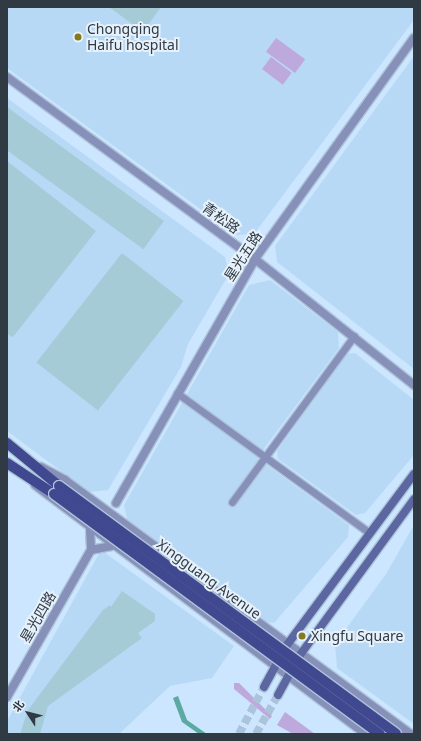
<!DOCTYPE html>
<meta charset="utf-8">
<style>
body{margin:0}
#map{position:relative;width:421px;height:741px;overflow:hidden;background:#cbe6fe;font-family:"Noto Sans","Noto Sans SC",sans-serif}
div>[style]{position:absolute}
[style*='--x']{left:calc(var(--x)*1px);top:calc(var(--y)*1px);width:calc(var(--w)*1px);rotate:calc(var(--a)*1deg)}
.built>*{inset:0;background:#b8d9f5}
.green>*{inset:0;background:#bea9dc;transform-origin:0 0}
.water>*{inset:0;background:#5ca9a2}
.building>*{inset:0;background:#a4cbd6;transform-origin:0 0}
.secondary-tunnel>*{height:8px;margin-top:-4px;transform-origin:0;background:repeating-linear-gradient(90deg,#acc4d9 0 8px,transparent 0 12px)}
.roads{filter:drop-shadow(1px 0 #acc4d9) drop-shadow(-1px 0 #acc4d9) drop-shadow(0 1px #acc4d9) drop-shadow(0 -1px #acc4d9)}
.minor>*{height:7px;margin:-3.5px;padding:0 3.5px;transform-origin:3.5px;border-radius:3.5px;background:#8790b9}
.tertiary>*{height:8px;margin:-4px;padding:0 4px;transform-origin:4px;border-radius:4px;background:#8790b9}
.secondary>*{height:8px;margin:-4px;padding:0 4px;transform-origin:4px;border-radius:4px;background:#5c67a2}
.primary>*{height:10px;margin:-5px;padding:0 5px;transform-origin:5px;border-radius:5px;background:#404990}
.bridges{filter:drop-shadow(1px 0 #acc4d9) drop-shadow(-1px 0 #acc4d9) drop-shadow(0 1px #acc4d9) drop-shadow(0 -1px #acc4d9)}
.primary-bridge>*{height:10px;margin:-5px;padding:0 5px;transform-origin:5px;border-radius:5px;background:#404990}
.dots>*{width:11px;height:11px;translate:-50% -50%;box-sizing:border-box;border:2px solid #e6f1fb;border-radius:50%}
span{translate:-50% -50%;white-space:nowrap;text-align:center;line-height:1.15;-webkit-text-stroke:4px #e6f1fb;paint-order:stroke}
.poi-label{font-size:14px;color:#2f3a43}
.left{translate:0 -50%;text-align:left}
.street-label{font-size:14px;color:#2f3a43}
.frame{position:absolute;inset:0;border:8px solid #2f3a43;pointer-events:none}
.north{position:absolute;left:8px;top:693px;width:40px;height:40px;-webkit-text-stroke:3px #e6f1fb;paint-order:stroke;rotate:306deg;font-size:11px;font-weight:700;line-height:16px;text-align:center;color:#2f3a43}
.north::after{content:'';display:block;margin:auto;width:14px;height:18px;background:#2f3a43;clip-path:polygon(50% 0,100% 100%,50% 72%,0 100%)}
</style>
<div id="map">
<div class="built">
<i style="clip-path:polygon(7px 7px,414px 7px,414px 20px,254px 234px,236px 235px,7px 68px)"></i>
<i style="clip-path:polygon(414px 56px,414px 369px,277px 262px,275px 246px)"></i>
<i style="clip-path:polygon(7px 98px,225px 257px,229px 274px,188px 344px,181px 367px,108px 490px,89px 492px,7px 431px)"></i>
<i style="clip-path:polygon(270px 280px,338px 332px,339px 348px,257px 458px,349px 525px,348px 537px,274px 623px,267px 622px,127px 519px,124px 505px,249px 285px)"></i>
<i style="clip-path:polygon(355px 353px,414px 400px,414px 455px,365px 513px,356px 515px,278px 459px,277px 451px,347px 354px)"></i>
<i style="clip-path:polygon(414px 525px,414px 724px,337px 668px,335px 644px,386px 574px)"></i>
<i style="clip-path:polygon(101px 550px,234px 646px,212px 678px,170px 686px,119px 734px,7px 734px,7px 721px)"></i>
</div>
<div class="green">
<i style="left:276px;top:38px;width:36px;height:17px;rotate:36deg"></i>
<i style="left:271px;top:57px;width:26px;height:15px;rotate:37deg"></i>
<i style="clip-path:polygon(234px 683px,239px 683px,272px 716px,270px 719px,234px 689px)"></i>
<i style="clip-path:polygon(285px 712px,315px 734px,293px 734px,277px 725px)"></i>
</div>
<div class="water">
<i style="clip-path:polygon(178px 696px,187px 720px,207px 734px,199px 734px,182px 722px,173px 698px)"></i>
</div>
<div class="building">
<i style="clip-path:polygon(109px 7px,161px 7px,143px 32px)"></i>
<i style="left:7px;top:107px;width:194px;height:35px;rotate:36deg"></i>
<i style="clip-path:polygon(7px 161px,96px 231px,13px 337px,7px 334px)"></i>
<i style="left:122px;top:253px;width:78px;height:139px;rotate:38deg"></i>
<i style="clip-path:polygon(122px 591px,155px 614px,155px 621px,138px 633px,142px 638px,48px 706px,40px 734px,20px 734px,28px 710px,103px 610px,110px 605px,111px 607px)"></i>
</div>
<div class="secondary-tunnel">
<i style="--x:239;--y:734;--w:53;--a:-62"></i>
<i style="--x:256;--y:734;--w:45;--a:-60.6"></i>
</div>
<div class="roads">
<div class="minor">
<i style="--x:177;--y:393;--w:238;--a:36"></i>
<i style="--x:232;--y:502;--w:206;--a:-53.7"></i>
</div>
<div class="tertiary">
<i style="--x:7;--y:77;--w:308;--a:36.3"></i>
<i style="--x:255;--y:259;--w:203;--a:38.4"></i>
<i style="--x:41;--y:467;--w:27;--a:28"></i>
<i style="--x:65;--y:480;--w:429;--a:36.3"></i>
<i style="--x:35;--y:485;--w:414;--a:37"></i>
<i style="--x:116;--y:503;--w:281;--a:-60.3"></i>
<i style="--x:255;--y:259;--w:272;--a:-54.3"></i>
<i style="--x:90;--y:529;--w:21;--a:87"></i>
<i style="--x:91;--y:550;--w:21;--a:-11"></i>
<i style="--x:7;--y:697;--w:169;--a:-60.3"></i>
</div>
<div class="secondary">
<i style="--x:264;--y:687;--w:48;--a:-61.3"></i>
<i style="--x:287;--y:645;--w:213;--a:-53.4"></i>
<i style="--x:278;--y:695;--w:46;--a:-61.2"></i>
<i style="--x:300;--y:655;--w:193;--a:-53.8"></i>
</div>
<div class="primary">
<i style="--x:7;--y:443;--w:67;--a:39.6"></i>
<i style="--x:7;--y:463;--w:56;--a:33.4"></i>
</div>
</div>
<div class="bridges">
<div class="primary-bridge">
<i style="--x:59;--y:486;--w:418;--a:36.3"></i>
<i style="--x:54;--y:494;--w:405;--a:36.4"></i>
</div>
</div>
<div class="dots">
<i style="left:78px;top:37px;background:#85791d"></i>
<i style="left:302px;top:636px;background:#85791d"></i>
</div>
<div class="poi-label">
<span class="left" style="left:87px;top:37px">Chongqing<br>Haifu hospital</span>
<span class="left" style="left:311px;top:636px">Xingfu Square</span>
</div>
<div class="street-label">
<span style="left:221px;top:218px;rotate:36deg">青松路</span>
<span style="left:243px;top:256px;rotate:-57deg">星光五路</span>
<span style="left:209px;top:579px;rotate:36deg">Xingguang Avenue</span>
<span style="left:38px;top:617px;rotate:-60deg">星光四路</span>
</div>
<div class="frame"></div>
<div class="north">北</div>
</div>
